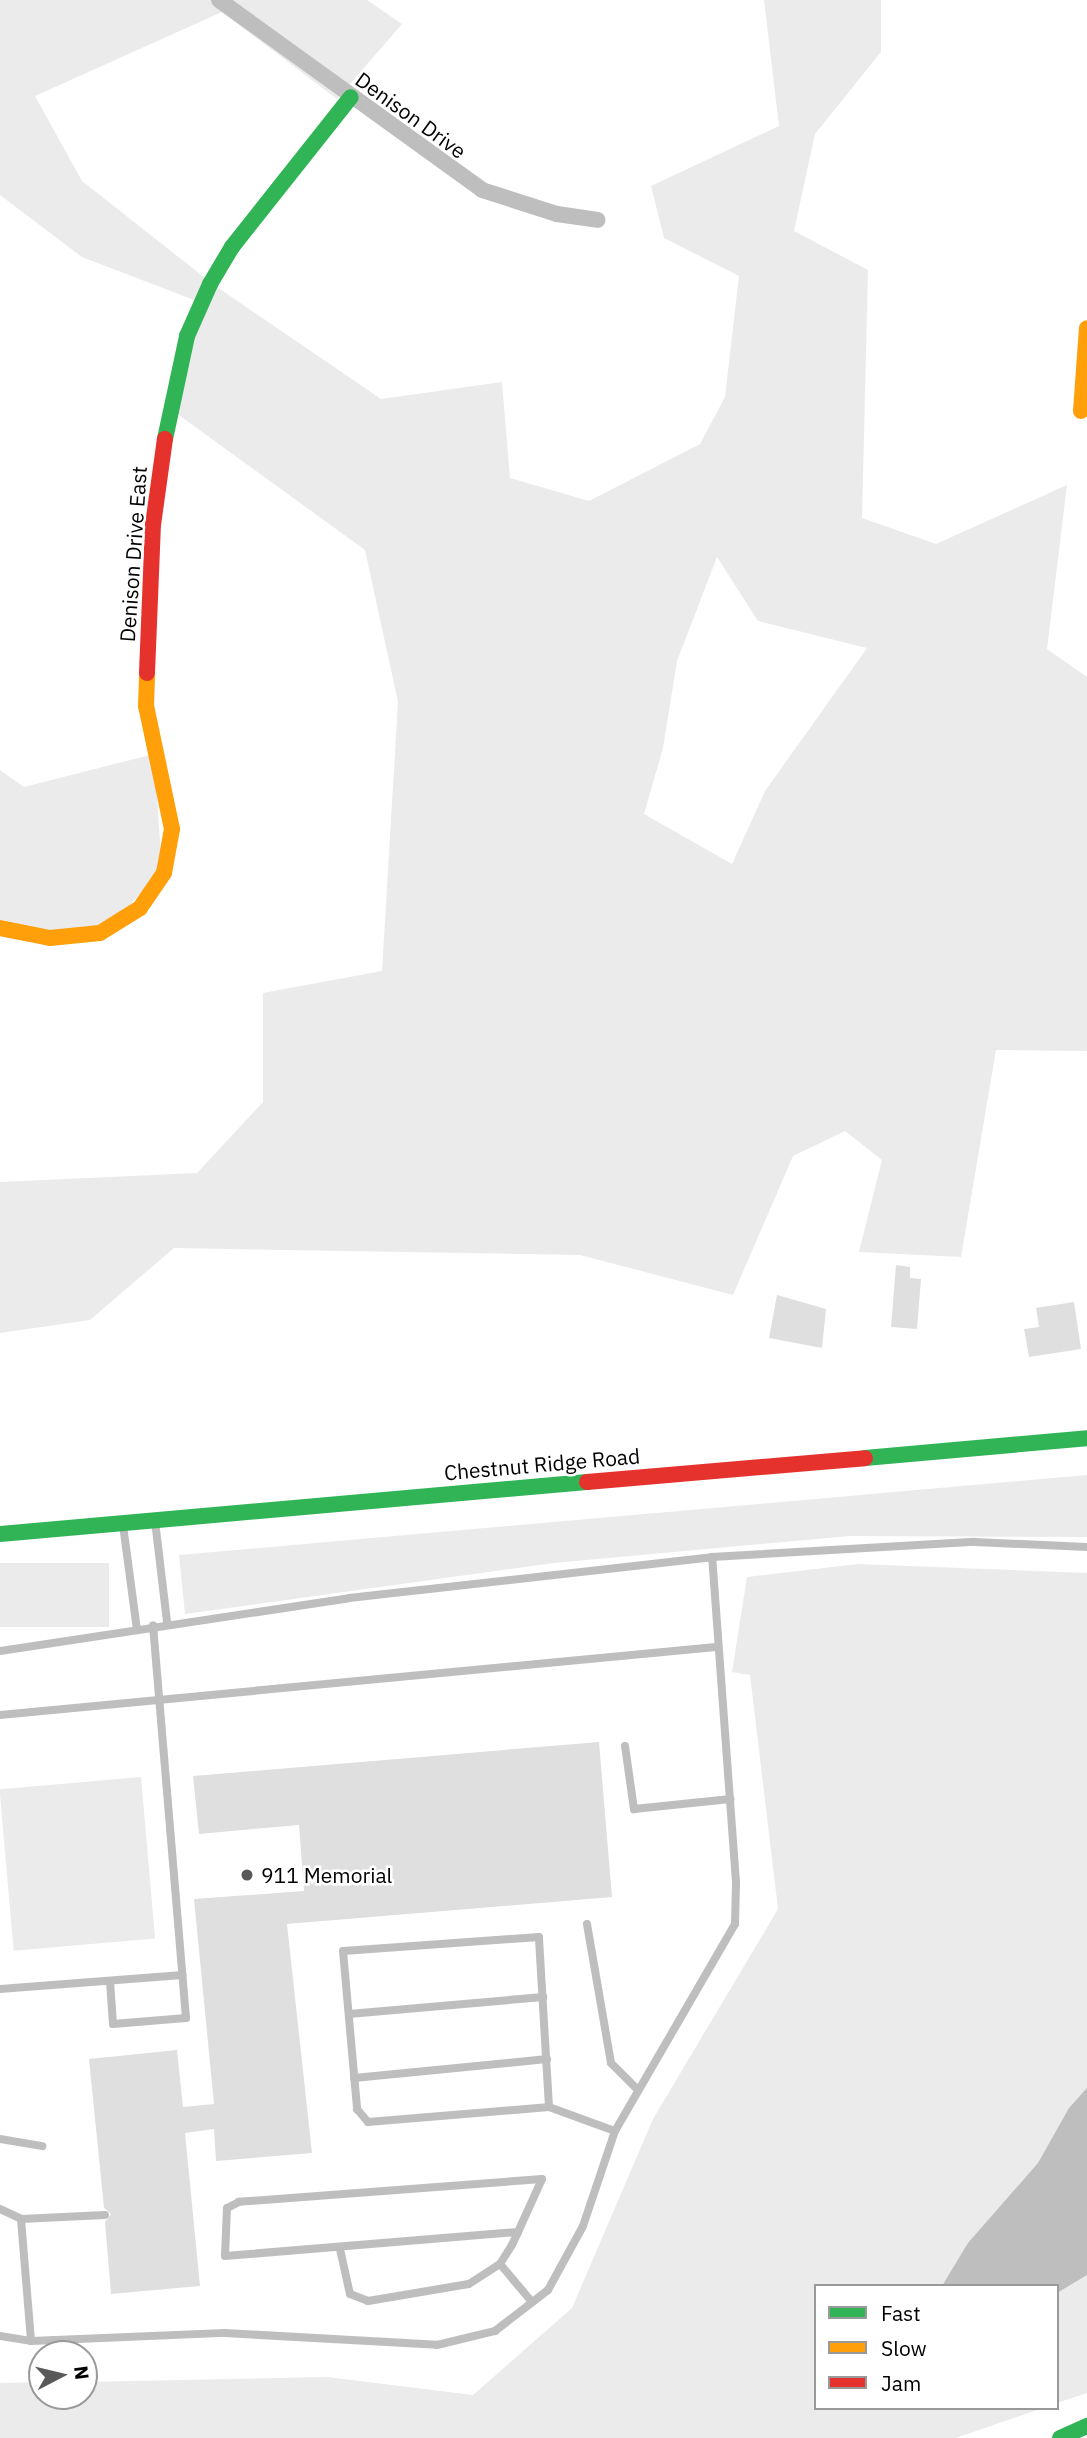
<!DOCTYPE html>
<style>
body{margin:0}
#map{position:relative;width:1087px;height:2438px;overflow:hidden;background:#fff;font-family:"IBM Plex Sans",sans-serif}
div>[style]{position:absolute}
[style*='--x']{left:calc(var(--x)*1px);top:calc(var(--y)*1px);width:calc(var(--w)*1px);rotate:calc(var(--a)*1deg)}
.green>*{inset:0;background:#ebebeb;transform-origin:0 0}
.water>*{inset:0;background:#bebebe}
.building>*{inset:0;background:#dfdfdf}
.lane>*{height:8px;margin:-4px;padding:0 4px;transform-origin:4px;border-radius:4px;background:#bebebe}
.street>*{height:16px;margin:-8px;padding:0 8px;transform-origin:8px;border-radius:8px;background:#bebebe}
.fast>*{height:16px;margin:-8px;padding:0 8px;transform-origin:8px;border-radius:8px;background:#30b455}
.slow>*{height:16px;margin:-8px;padding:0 8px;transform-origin:8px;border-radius:8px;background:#ff9f0a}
.jam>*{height:16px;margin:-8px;padding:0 8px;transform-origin:8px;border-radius:8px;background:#e5322d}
.dots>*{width:19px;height:19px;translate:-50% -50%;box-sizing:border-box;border:4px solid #fff;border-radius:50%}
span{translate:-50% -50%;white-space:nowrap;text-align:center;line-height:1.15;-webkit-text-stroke:5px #fff;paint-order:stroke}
.street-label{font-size:21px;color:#000}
.poi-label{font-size:21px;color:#000}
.left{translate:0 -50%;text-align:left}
.legend{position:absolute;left:814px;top:2284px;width:245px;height:126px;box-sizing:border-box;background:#fff;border:2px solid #999;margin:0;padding:9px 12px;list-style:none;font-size:21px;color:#000}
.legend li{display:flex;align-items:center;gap:14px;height:35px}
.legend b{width:35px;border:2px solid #999}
.north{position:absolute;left:28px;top:2340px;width:70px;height:70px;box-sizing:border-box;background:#fff;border:2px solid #999;border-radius:50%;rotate:83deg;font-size:19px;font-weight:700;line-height:28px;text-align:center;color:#000}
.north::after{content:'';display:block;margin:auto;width:24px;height:32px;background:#595959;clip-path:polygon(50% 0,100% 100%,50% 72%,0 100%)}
</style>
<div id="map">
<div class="green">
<i style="clip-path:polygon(evenodd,0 0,367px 0,402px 24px,337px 99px,222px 12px,35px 96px,82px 181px,214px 285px,381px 399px,502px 382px,510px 478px,589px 501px,700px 444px,725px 397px,739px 276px,664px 238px,651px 186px,779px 126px,764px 0,881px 0,881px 52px,815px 134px,794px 231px,868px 270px,862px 518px,936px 544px,1067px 485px,1047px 649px,1087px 677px,1087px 1051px,996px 1050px,961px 1257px,859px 1252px,882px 1160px,845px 1131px,793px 1156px,733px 1295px,580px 1255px,174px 1248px,90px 1320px,0 1333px,0 1182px,197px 1173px,263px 1102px,263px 993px,382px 971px,398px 702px,365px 550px,176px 413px,202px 303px,82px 257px,0 195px,0 0,717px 557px,758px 621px,867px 648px,765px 791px,732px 864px,644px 814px,663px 748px,677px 661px,717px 557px)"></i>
<i style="clip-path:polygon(154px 754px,162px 870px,100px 937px,0 925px,0 770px,24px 787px)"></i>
<i style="clip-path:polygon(1087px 1475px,1087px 1537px,850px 1536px,554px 1563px,185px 1614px,179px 1555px)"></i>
<i style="left:109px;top:1563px;width:64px;height:109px;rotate:90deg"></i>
<i style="clip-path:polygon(858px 1564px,1087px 1573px,1087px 2393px,1057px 2403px,1057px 2286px,816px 2286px,816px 2408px,1043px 2408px,956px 2438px,0 2438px,0 2383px,42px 2382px,42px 2396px,84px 2396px,84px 2382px,327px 2377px,473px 2395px,572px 2308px,653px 2119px,778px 1909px,750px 1675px,732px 1672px,747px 1577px)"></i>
<i style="left:141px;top:1777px;width:162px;height:142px;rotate:85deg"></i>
</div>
<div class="water">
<i style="clip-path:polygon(1087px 2088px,1087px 2275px,1057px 2293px,1057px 2286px,942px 2286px,968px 2243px,1038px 2163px,1069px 2108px)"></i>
</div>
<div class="building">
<i style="clip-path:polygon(896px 1265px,910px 1267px,910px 1278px,921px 1279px,917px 1329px,891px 1327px)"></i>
<i style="clip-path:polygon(777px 1295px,826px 1309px,822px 1348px,769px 1338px)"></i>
<i style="clip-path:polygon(1074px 1302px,1081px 1349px,1029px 1357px,1024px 1329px,1039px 1327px,1036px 1308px)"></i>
<i style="clip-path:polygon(599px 1742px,612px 1897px,287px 1924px,312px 2153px,216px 2161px,214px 2129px,185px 2133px,200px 2286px,111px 2294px,105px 2222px,111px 2214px,104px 2208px,89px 2059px,177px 2050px,183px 2107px,214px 2104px,194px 1899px,304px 1891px,299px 1825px,199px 1834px,193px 1776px)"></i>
</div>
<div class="lane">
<i style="--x:155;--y:1521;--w:102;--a:83.2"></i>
<i style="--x:123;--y:1525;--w:106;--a:82.4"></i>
<i style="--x:0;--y:1651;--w:353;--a:-8.6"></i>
<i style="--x:349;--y:1598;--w:365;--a:-6.4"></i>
<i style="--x:712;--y:1557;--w:263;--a:-3.3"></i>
<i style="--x:975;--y:1542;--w:112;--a:2.6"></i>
<i style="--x:0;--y:1715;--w:719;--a:-5.43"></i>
<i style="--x:625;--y:1746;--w:64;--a:81.9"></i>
<i style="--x:634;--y:1809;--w:97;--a:-5.9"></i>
<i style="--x:587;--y:1924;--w:141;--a:80.2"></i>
<i style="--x:611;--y:2063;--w:38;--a:45"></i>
<i style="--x:110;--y:1981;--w:43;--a:86"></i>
<i style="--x:113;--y:2024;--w:73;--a:-4.7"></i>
<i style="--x:186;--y:2018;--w:394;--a:-94.8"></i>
<i style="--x:0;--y:1989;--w:183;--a:-4.4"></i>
<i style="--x:349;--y:2014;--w:195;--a:-5"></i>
<i style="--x:354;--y:2078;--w:194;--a:-5.6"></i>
<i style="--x:549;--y:2107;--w:170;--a:-93.4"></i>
<i style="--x:539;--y:1937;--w:196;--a:175.9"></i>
<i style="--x:343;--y:1951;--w:159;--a:84.9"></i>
<i style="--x:357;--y:2109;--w:17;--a:50"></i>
<i style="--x:368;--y:2122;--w:182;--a:-4.7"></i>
<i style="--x:549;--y:2107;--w:70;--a:20"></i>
<i style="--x:0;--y:2139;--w:43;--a:9.5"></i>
<i style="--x:0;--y:2209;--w:23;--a:25"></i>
<i style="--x:21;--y:2219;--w:84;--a:-2.7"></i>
<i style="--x:21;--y:2219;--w:122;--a:85.3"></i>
<i style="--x:340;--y:2249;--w:46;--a:77.5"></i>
<i style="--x:350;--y:2294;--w:19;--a:21"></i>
<i style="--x:368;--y:2301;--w:102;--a:-9.6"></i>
<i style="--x:469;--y:2284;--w:37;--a:-33"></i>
<i style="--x:500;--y:2264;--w:22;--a:-58"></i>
<i style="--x:512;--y:2245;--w:14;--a:-65"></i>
<i style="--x:518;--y:2232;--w:58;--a:-65.6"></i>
<i style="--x:542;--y:2179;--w:304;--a:175.7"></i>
<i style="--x:239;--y:2202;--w:13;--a:153"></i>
<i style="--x:227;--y:2208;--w:48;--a:92.4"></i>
<i style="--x:225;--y:2256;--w:294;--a:-4.7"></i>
<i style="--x:500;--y:2264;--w:50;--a:49.9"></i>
<i style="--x:0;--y:2336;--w:31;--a:9"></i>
<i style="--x:31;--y:2341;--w:194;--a:-2.4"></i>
<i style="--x:225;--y:2333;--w:212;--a:3.2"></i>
<i style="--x:437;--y:2345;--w:60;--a:-13.6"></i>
<i style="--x:495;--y:2331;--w:67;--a:-37.7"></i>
<i style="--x:548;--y:2290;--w:73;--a:-61.3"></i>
<i style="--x:583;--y:2226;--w:100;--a:-71.4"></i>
<i style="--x:615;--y:2131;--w:239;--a:-59.9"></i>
<i style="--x:735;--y:1924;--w:42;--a:-88.6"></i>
<i style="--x:736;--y:1882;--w:326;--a:-94.2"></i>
</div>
<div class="street">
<i style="--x:219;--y:0;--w:324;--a:35.8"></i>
<i style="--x:482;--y:190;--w:79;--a:17.7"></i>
<i style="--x:557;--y:214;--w:41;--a:8.3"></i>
</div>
<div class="fast">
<i style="--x:165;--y:439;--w:105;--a:-77.9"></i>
<i style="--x:187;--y:336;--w:57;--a:-66.1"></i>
<i style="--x:210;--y:284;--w:43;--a:-59.3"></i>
<i style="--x:232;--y:247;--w:191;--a:-51.6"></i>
<i style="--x:865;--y:1458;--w:223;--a:-5.1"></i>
<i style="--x:0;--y:1534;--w:589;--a:-5.06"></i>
<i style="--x:1060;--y:2438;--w:30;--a:-24"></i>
</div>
<div class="slow">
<i style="--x:1081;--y:411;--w:83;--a:-85.9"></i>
<i style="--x:0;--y:928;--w:51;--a:11.3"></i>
<i style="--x:50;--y:938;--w:50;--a:-5.7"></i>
<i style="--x:100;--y:933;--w:47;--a:-32"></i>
<i style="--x:140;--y:908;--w:42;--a:-55.6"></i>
<i style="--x:164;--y:873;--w:45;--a:-79.7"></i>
<i style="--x:172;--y:829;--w:126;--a:-101.9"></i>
<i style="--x:146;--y:706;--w:33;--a:-88"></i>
</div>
<div class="jam">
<i style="--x:147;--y:673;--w:148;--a:-87.7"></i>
<i style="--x:153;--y:525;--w:87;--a:-82.1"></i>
<i style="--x:587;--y:1482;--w:279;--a:-4.9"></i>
</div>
<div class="dots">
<i style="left:247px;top:1875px;background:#595959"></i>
</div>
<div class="street-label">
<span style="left:411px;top:115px;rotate:36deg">Denison Drive</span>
<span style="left:133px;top:554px;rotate:-86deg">Denison Drive East</span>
<span style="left:542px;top:1464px;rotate:-5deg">Chestnut Ridge Road</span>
</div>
<div class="poi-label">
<span class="left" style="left:261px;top:1875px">911 Memorial</span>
</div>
<ul class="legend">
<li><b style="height:9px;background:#30b455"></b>Fast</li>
<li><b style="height:9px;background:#ff9f0a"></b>Slow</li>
<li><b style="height:9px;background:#e5322d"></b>Jam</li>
</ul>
<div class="north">N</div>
</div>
